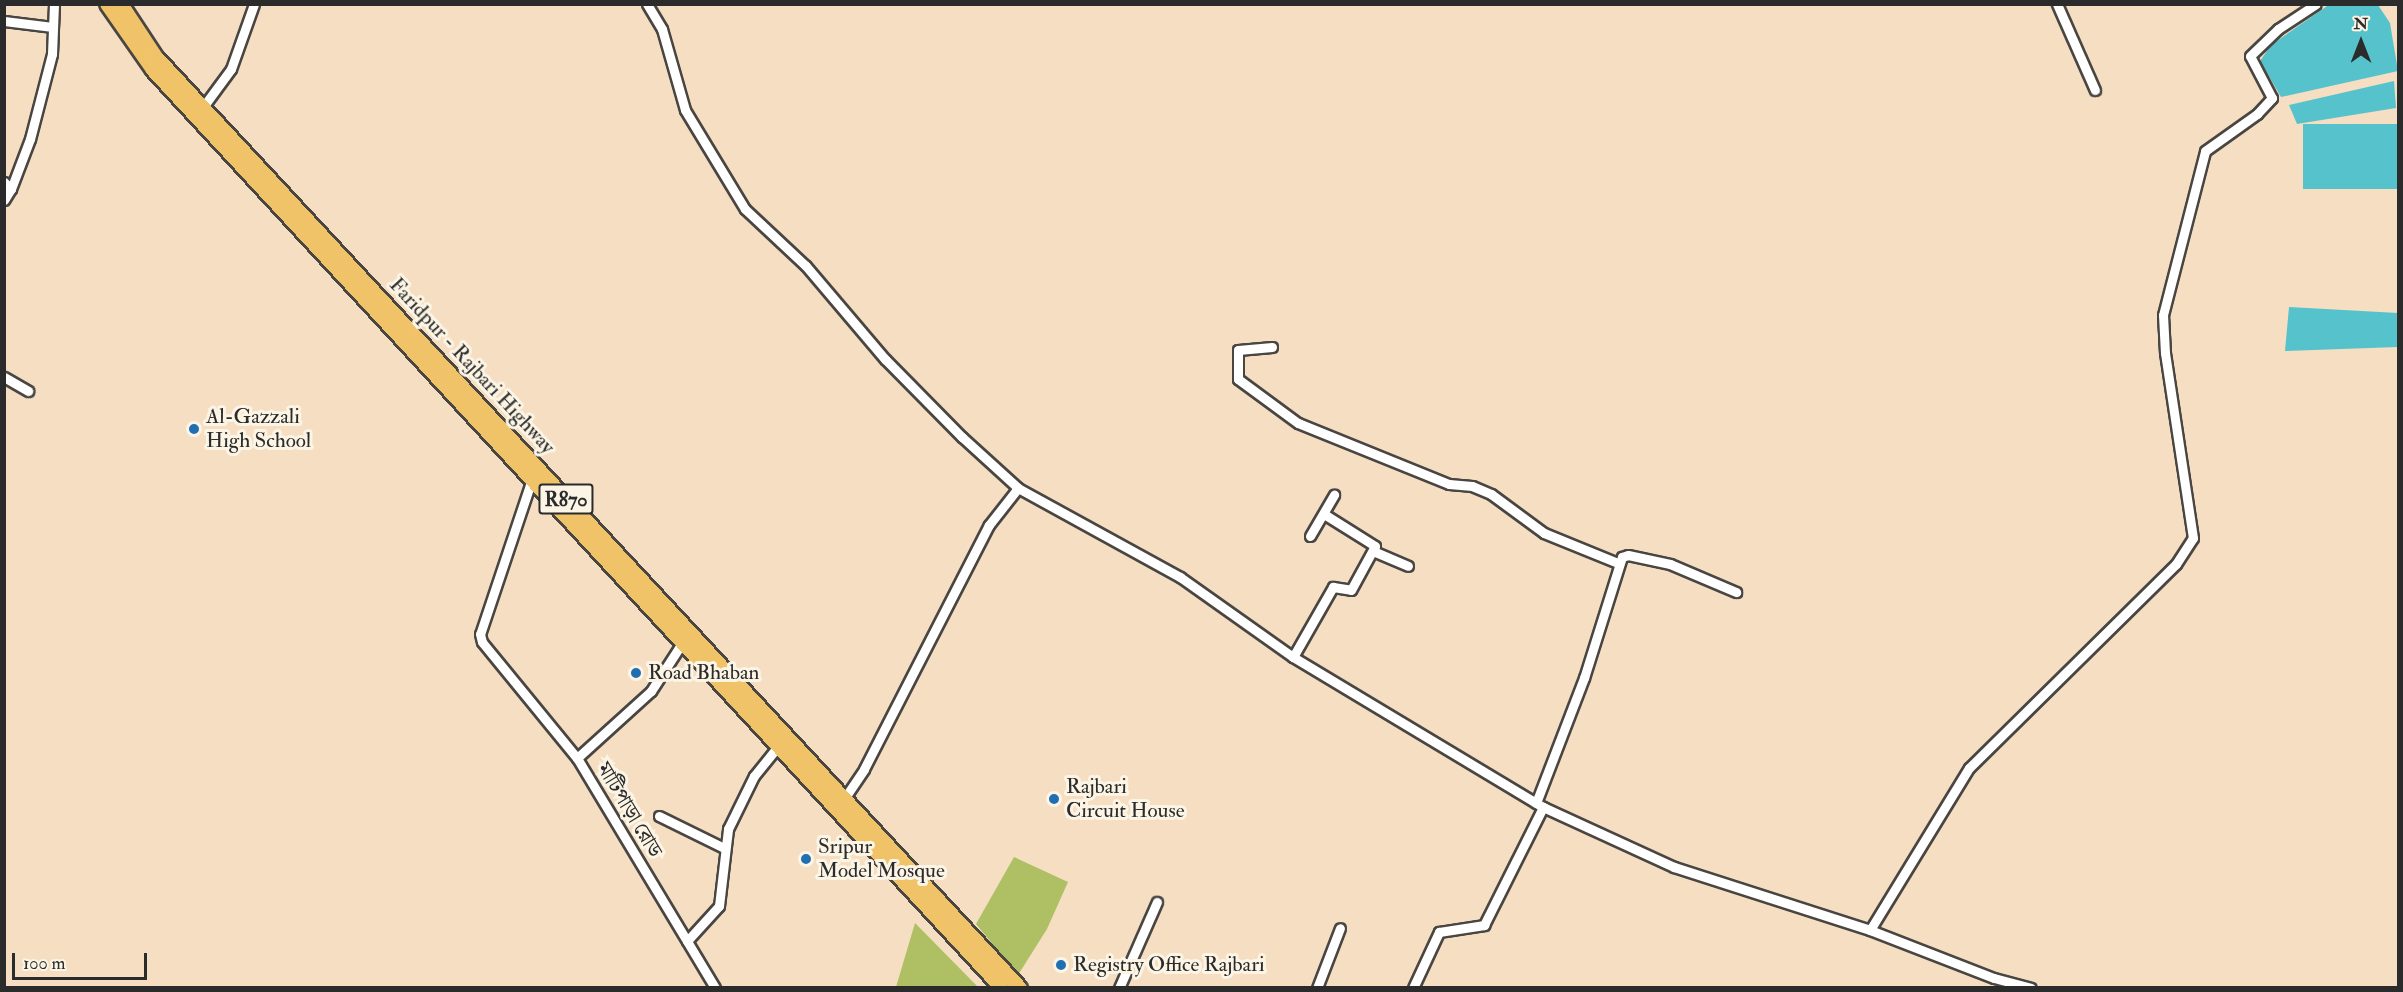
<!DOCTYPE html>
<meta charset="utf-8">
<style>
body{margin:0}
#map{position:relative;width:2403px;height:992px;overflow:hidden;background:#f6dec3;font-family:"IM FELL Double Pica","Noto Serif Bengali",serif}
div>[style]{position:absolute}
[style*='--x']{left:calc(var(--x)*1px);top:calc(var(--y)*1px);width:calc(var(--w)*1px);rotate:calc(var(--a)*1deg)}
.green>*{inset:0;background:#aec063}
.water>*{inset:0;background:#56c3cc;transform-origin:0 0}
.roads{filter:drop-shadow(2px 0 #494642) drop-shadow(-2px 0 #494642) drop-shadow(0 2px #494642) drop-shadow(0 -2px #494642)}
.minor>*{height:9px;margin:-4.5px;padding:0 4.5px;transform-origin:4.5px;border-radius:4.5px;background:#fff}
.primary>*{height:14px;margin:-7px;padding:0 7px;transform-origin:7px;border-radius:7px;background:#f1c369}
.dots>*{width:16px;height:16px;translate:-50% -50%;box-sizing:border-box;border:3px solid #fcf5e5;border-radius:50%}
span{translate:-50% -50%;white-space:nowrap;text-align:center;line-height:1.15;-webkit-text-stroke:6px #fcf5e5;paint-order:stroke}
.shield-label span{padding:2px 4px;background:#fcf5e5;border:2px solid;border-radius:4px;-webkit-text-stroke-width:0}
.shield-label{font-size:20px;color:#2b2b2b;font-weight:700}
.street-label{font-size:21px;color:#2b2b2b}
.poi-label{font-size:21px;color:#2b2b2b}
.left{translate:0 -50%;text-align:left}
.frame{position:absolute;inset:0;border:6px solid #2b2b2b;pointer-events:none}
.north{position:absolute;left:2331px;top:12px;width:60px;height:60px;-webkit-text-stroke:4px #fcf5e5;paint-order:stroke;rotate:0deg;font-size:16px;font-weight:700;line-height:24px;text-align:center;color:#2b2b2b}
.north::after{content:'';display:block;margin:auto;width:21px;height:27px;background:#2b2b2b;clip-path:polygon(50% 0,100% 100%,50% 72%,0 100%)}
.scale{position:absolute;left:12px;top:953px;width:135px;height:27px;box-sizing:border-box;border:3px solid #2b2b2b;border-top:0;padding-left:8px;font-size:18px;line-height:21px;white-space:nowrap;color:#2b2b2b;-webkit-text-stroke:4px #fcf5e5;paint-order:stroke}
</style>
<div id="map">
<div class="green">
<i style="clip-path:polygon(1014px 857px,1068px 882px,1047px 929px,1018px 975px,976px 924px)"></i>
<i style="clip-path:polygon(915px 923px,978px 987px,896px 987px)"></i>
</div>
<div class="water">
<i style="clip-path:polygon(2330px 4px,2378px 5px,2390px 23px,2398px 71px,2281px 97px,2260px 61px,2271px 45px)"></i>
<i style="clip-path:polygon(2394px 81px,2396px 108px,2297px 124px,2289px 105px)"></i>
<i style="left:2398px;top:124px;width:65px;height:95px;rotate:90deg"></i>
<i style="clip-path:polygon(2289px 307px,2398px 313px,2398px 347px,2285px 351px)"></i>
</div>
<div class="roads">
<div class="minor">
<i style="--x:647;--y:4;--w:29;--a:59"></i>
<i style="--x:662;--y:29;--w:84;--a:74.1"></i>
<i style="--x:685;--y:110;--w:116;--a:58.8"></i>
<i style="--x:745;--y:209;--w:83;--a:43.1"></i>
<i style="--x:806;--y:266;--w:122;--a:49.7"></i>
<i style="--x:885;--y:359;--w:110;--a:45.4"></i>
<i style="--x:962;--y:437;--w:76;--a:42.3"></i>
<i style="--x:1018;--y:488;--w:185;--a:28.8"></i>
<i style="--x:1180;--y:577;--w:138;--a:35.3"></i>
<i style="--x:1293;--y:657;--w:292;--a:31"></i>
<i style="--x:1543;--y:807;--w:144;--a:24.6"></i>
<i style="--x:1674;--y:867;--w:206;--a:17.8"></i>
<i style="--x:1870;--y:930;--w:133;--a:21.2"></i>
<i style="--x:1994;--y:978;--w:38;--a:15"></i>
<i style="--x:2057;--y:4;--w:94;--a:66.2"></i>
<i style="--x:4;--y:21;--w:49;--a:7"></i>
<i style="--x:203;--y:107;--w:47;--a:-53.6"></i>
<i style="--x:231;--y:69;--w:69;--a:-70.5"></i>
<i style="--x:4;--y:182;--w:10;--a:45"></i>
<i style="--x:11;--y:189;--w:53;--a:-69.2"></i>
<i style="--x:30;--y:139;--w:88;--a:-75.5"></i>
<i style="--x:52;--y:54;--w:50;--a:-87.7"></i>
<i style="--x:4;--y:200;--w:13;--a:-58"></i>
<i style="--x:1272;--y:347;--w:34;--a:175"></i>
<i style="--x:1238;--y:350;--w:29;--a:90"></i>
<i style="--x:1238;--y:379;--w:74;--a:36.3"></i>
<i style="--x:1298;--y:423;--w:163;--a:22"></i>
<i style="--x:1449;--y:484;--w:23;--a:5"></i>
<i style="--x:1472;--y:486;--w:21;--a:23"></i>
<i style="--x:1491;--y:494;--w:66;--a:36.3"></i>
<i style="--x:1544;--y:533;--w:80;--a:22.1"></i>
<i style="--x:4;--y:377;--w:28;--a:30"></i>
<i style="--x:532;--y:479;--w:163;--a:108.5"></i>
<i style="--x:480;--y:634;--w:8;--a:76"></i>
<i style="--x:482;--y:642;--w:150;--a:50.7"></i>
<i style="--x:1310;--y:536;--w:48;--a:-59.7"></i>
<i style="--x:1373;--y:551;--w:38;--a:23"></i>
<i style="--x:684;--y:640;--w:61;--a:122.9"></i>
<i style="--x:651;--y:691;--w:100;--a:137.8"></i>
<i style="--x:577;--y:758;--w:268;--a:59"></i>
<i style="--x:1293;--y:657;--w:81;--a:-60.3"></i>
<i style="--x:1333;--y:587;--w:18;--a:9"></i>
<i style="--x:1351;--y:590;--w:50;--a:-61.4"></i>
<i style="--x:1375;--y:546;--w:60;--a:-147.9"></i>
<i style="--x:844;--y:799;--w:36;--a:-56"></i>
<i style="--x:864;--y:769;--w:274;--a:-62.9"></i>
<i style="--x:989;--y:525;--w:47;--a:-51.9"></i>
<i style="--x:1536;--y:803;--w:134;--a:-69"></i>
<i style="--x:1584;--y:678;--w:127;--a:-72.6"></i>
<i style="--x:1622;--y:557;--w:6;--a:-18"></i>
<i style="--x:1628;--y:555;--w:43;--a:12.1"></i>
<i style="--x:1670;--y:564;--w:72;--a:23"></i>
<i style="--x:659;--y:816;--w:72;--a:26.2"></i>
<i style="--x:1870;--y:930;--w:190;--a:-58.6"></i>
<i style="--x:1969;--y:768;--w:291;--a:-44.6"></i>
<i style="--x:2176;--y:564;--w:31;--a:-57"></i>
<i style="--x:2193;--y:538;--w:187;--a:-98.6"></i>
<i style="--x:2165;--y:353;--w:38;--a:-93"></i>
<i style="--x:2163;--y:315;--w:169;--a:-75.6"></i>
<i style="--x:2205;--y:151;--w:64;--a:-35.4"></i>
<i style="--x:2257;--y:114;--w:22;--a:-47"></i>
<i style="--x:2272;--y:98;--w:47;--a:-117.6"></i>
<i style="--x:2250;--y:56;--w:39;--a:-44"></i>
<i style="--x:2278;--y:29;--w:45;--a:-33.3"></i>
<i style="--x:687;--y:941;--w:47;--a:-47.6"></i>
<i style="--x:719;--y:906;--w:78;--a:-83.3"></i>
<i style="--x:728;--y:829;--w:59;--a:-63.9"></i>
<i style="--x:754;--y:776;--w:40;--a:-51"></i>
<i style="--x:1119;--y:988;--w:94;--a:-66.2"></i>
<i style="--x:1317;--y:988;--w:64;--a:-69"></i>
<i style="--x:1413;--y:988;--w:62;--a:-65.1"></i>
<i style="--x:1439;--y:932;--w:46;--a:-8.8"></i>
<i style="--x:1484;--y:925;--w:132;--a:-63.4"></i>
</div>
<div class="primary">
<i style="--x:107;--y:4;--w:80;--a:55.1"></i>
<i style="--x:153;--y:70;--w:1250;--a:47.24"></i>
<i style="--x:121;--y:4;--w:64;--a:56.6"></i>
<i style="--x:156;--y:57;--w:1270;--a:47.14"></i>
</div>
</div>
<div class="dots">
<i style="left:194px;top:429px;background:#1f6fb2"></i>
<i style="left:636px;top:673px;background:#1f6fb2"></i>
<i style="left:1054px;top:799px;background:#1f6fb2"></i>
<i style="left:806px;top:859px;background:#1f6fb2"></i>
<i style="left:1061px;top:965px;background:#1f6fb2"></i>
</div>
<div class="shield-label">
<span style="left:566px;top:499px">R870</span>
</div>
<div class="street-label">
<span style="left:472px;top:366px;rotate:47deg">Faridpur - Rajbari Highway</span>
<span style="left:629px;top:810px;rotate:59deg">মাটিপাড়া রোড</span>
</div>
<div class="poi-label">
<span class="left" style="left:206px;top:429px">Al-Gazzali<br>High School</span>
<span class="left" style="left:648px;top:673px">Road Bhaban</span>
<span class="left" style="left:1066px;top:799px">Rajbari<br>Circuit House</span>
<span class="left" style="left:818px;top:859px">Sripur<br>Model Mosque</span>
<span class="left" style="left:1073px;top:965px">Registry Office Rajbari</span>
</div>
<div class="frame"></div>
<div class="north">N</div>
<div class="scale">100 m</div>
</div>
